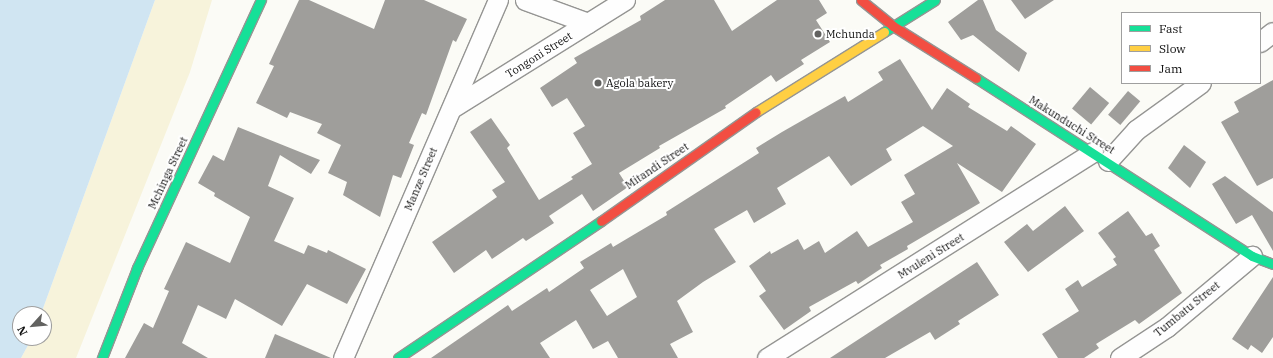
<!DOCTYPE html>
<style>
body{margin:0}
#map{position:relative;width:1273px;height:358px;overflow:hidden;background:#fbfbf6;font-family:"IBM Plex Serif",serif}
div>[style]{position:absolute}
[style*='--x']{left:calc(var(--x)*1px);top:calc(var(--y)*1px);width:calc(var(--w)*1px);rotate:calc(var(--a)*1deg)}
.sand>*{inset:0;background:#f7f3db}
.water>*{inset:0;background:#d0e5f2}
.building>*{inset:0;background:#9f9e9b;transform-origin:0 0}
.roads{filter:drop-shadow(1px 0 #959593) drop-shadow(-1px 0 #959593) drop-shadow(0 1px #959593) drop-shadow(0 -1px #959593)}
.street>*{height:19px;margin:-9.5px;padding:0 9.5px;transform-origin:9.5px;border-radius:9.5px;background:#fefefe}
.fast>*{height:9px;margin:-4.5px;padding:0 4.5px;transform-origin:4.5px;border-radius:4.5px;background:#16e098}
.slow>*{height:9px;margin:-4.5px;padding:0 4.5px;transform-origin:4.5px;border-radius:4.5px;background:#ffcf43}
.jam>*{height:9px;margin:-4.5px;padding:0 4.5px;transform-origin:4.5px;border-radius:4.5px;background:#f24e42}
.dots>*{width:11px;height:11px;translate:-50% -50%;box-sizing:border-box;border:2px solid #fff;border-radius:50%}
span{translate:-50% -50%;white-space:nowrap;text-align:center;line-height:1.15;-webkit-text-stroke:4px #fff;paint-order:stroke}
.poi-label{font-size:11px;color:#0f0f0f}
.left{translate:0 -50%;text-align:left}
.street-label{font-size:11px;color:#0f0f0f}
.legend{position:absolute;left:1121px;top:12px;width:140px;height:72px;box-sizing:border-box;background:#fff;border:1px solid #9f9f9f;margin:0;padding:5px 7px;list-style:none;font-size:12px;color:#0f0f0f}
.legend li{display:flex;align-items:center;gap:8px;height:20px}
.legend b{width:20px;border:1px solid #9f9f9f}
.north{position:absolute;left:12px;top:306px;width:40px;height:40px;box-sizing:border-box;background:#fff;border:1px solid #9f9f9f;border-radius:50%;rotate:243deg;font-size:11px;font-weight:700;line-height:16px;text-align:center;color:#0f0f0f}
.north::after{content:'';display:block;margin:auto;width:14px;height:18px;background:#626260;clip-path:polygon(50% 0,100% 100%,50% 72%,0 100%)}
</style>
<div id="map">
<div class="sand">
<i style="clip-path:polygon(155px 0,212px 0,190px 72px,76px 358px,21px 358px,32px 338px,44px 338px,44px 314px,41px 314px)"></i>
</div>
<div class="water">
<i style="clip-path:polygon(0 0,155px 0,41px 314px,20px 314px,20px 338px,32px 338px,21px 358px,0 358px)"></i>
</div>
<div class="building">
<i style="clip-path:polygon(299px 0,309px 0,374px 29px,385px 0,424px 0,467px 19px,456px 42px,453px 40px,426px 115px,422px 113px,409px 143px,414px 145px,401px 178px,393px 175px,380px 217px,343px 195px,347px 182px,328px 173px,341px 145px,317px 133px,322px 124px,290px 112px,287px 118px,256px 103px,274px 66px,269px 64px)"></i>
<i style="clip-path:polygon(665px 0,714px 0,732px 31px,777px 0,819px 0,827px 13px,816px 20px,830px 42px,801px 60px,804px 64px,776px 82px,771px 75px,725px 106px,726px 108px,659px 146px,660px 148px,619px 173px,628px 187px,593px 211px,582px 194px,549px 216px,554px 223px,526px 241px,523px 238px,492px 259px,486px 250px,454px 273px,432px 242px,497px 197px,492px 190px,505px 182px,470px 132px,491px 118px,510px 145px,507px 148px,539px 200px,573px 179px,571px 177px,592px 164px,573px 133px,585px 126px,567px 98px,552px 107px,540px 88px,577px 63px,574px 58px,641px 20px,640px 16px)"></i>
<i style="clip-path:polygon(978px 0,983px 0,996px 30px,1027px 53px,1019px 72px,973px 35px,961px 40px,948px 22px)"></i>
<i style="clip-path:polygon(1011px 0,1054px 0,1025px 19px)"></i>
<i style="clip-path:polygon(evenodd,900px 59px,932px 110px,947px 88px,970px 104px,968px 107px,1007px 131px,1011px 126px,1036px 144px,1002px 192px,957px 163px,980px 203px,907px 246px,908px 249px,880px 265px,882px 268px,858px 284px,856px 281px,809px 307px,811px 311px,784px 330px,759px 296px,766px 291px,749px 266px,770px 251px,771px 254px,798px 239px,804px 250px,819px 241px,825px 253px,857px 231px,868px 247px,913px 222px,901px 202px,915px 194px,904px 175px,953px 146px,923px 126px,886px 149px,892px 160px,851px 186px,829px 156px,777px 188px,786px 204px,754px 223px,747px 210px,714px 229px,736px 262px,703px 282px,677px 301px,693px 332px,670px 344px,678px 358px,618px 358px,608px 341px,593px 349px,576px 320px,540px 343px,550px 358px,431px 358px,508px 305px,512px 311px,547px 288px,549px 292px,584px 268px,580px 262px,611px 243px,613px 247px,667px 215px,666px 212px,759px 153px,756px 148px,782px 132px,845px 96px,848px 102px,883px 80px,878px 72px,900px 59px,623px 269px,637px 297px,607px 316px,590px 290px,623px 269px)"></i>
<i style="clip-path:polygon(1273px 80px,1273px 178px,1257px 186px,1221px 122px,1239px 112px,1234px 102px)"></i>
<i style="left:1090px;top:87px;width:25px;height:28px;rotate:40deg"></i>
<i style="left:1128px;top:91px;width:16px;height:31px;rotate:40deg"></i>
<i style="clip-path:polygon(238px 127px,320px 160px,311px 174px,280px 155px,268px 186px,294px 198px,274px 241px,304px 254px,308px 245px,327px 253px,328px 250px,366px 269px,347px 304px,307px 284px,282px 326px,235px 299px,226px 319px,198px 305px,182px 343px,208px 358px,125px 358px,144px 323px,153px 328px,169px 291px,164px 289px,186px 242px,230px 263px,250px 217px,214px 196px,215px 193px,198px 183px,213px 155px,224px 161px)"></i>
<i style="clip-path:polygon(1184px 145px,1206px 162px,1190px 188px,1168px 168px)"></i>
<i style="clip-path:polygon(1225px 176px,1273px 212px,1273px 251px,1252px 215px,1236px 224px,1212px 184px)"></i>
<i style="clip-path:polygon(1065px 206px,1084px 231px,1028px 272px,1004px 242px,1027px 224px,1033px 231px)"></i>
<i style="clip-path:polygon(1128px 211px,1146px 236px,1152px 233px,1160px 246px,1154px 250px,1182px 293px,1139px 324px,1135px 320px,1096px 344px,1099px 348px,1084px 358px,1058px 358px,1042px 334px,1079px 311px,1065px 289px,1078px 280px,1082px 287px,1117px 265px,1113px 259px,1116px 257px,1098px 233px)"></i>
<i style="clip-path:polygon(977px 262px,999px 295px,958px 321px,960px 324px,935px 340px,930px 332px,885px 358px,830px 358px)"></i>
<i style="clip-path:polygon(1273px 277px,1273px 337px,1262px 353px,1251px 345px,1248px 350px,1232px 339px)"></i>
<i style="clip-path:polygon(275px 334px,331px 358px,265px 358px)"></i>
</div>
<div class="roads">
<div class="street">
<i style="--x:525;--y:0;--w:67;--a:20.1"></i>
<i style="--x:1260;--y:42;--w:16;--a:-38"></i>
<i style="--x:452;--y:108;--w:204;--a:-32"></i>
<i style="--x:1108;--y:161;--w:42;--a:-47.9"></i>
<i style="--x:1136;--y:130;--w:80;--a:-35.9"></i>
<i style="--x:343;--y:358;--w:390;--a:-66.6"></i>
<i style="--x:767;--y:358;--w:386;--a:-32.3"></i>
<i style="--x:1120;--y:358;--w:56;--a:-33.4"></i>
<i style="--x:1167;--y:327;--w:111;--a:-39.9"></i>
</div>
<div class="fast">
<i style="--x:884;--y:32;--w:60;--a:-32.1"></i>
<i style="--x:976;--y:78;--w:328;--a:32.8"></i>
<i style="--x:1252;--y:256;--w:22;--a:21"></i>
<i style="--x:102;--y:358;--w:97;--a:-68.7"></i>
<i style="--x:137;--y:268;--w:295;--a:-65.2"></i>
<i style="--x:398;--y:358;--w:245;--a:-34"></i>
</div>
<div class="slow">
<i style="--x:756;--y:112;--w:151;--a:-32"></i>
</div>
<div class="jam">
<i style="--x:861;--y:0;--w:41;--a:39.1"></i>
<i style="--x:893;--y:26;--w:98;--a:32.1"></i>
<i style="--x:601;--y:221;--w:189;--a:-35.1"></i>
</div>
</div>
<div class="dots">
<i style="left:818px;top:34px;background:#626260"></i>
<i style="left:598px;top:83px;background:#626260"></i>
</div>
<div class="poi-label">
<span class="left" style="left:826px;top:34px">Mchunda</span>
<span class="left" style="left:606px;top:83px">Agola bakery</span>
</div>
<div class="street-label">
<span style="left:539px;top:55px;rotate:-32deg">Tongoni Street</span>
<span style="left:1072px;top:125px;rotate:32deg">Makunduchi Street</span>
<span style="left:657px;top:166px;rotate:-34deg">Mitandi Street</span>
<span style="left:168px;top:173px;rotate:-65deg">Mchinga Street</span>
<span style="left:421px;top:179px;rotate:-67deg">Manze Street</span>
<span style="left:931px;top:256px;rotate:-32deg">Mvuleni Street</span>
<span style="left:1187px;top:309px;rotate:-39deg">Tumbatu Street</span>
</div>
<ul class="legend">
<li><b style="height:5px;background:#16e098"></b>Fast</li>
<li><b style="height:5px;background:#ffcf43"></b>Slow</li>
<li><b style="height:5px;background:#f24e42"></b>Jam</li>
</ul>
<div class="north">N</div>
</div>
